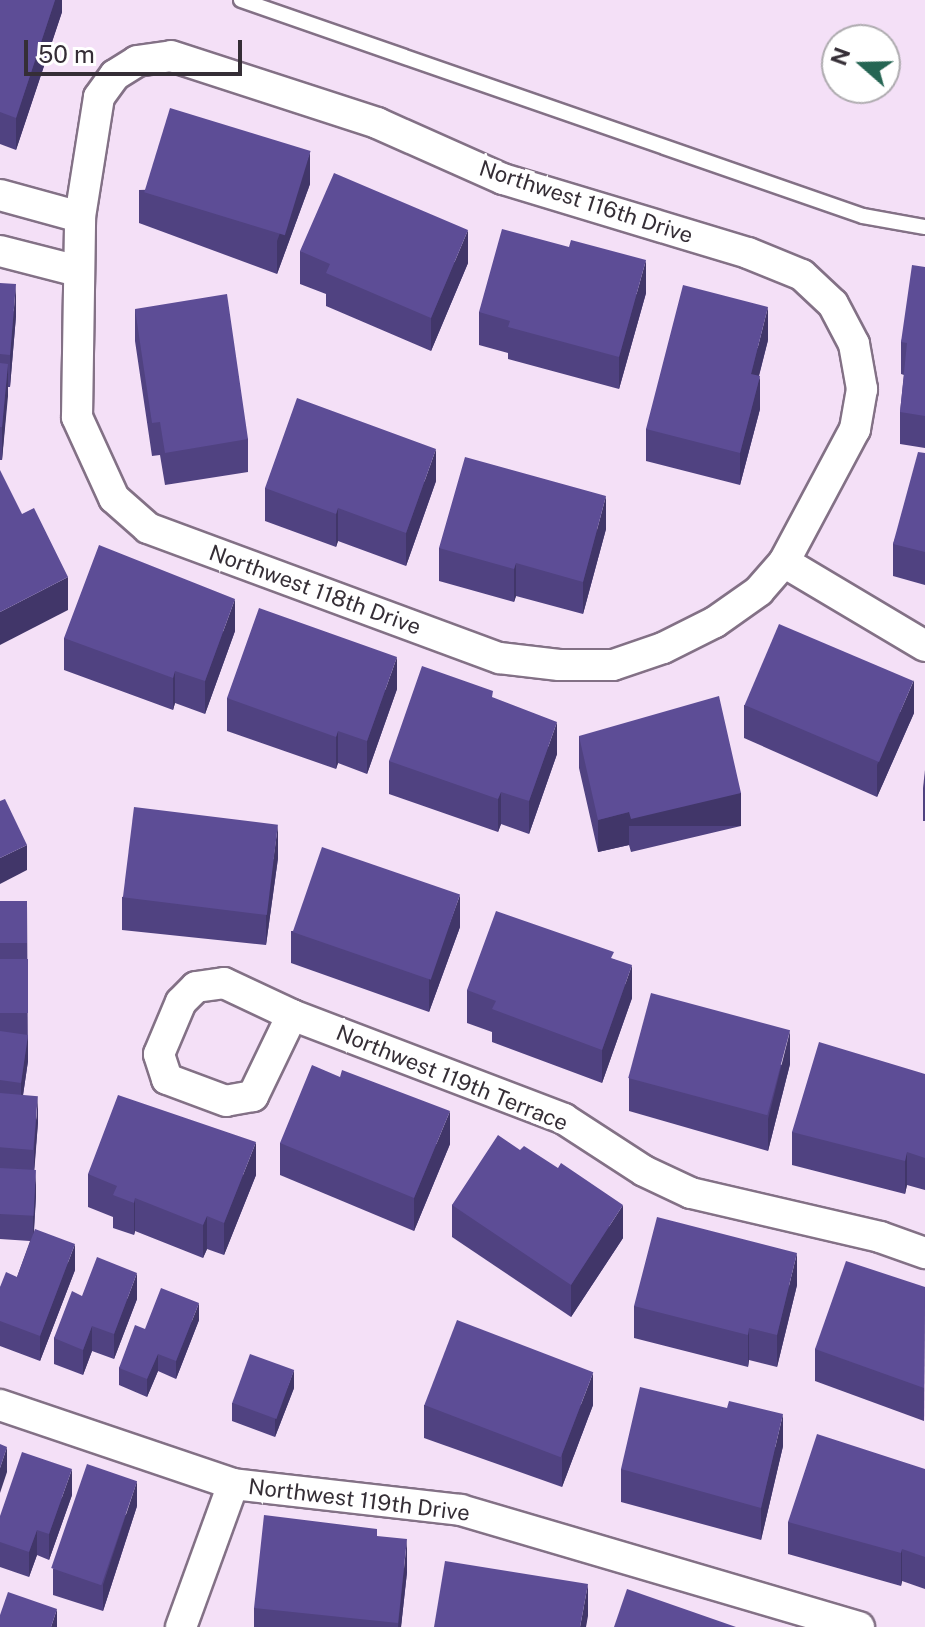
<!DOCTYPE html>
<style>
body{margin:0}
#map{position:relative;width:925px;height:1627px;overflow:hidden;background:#f4e0f7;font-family:"Public Sans",sans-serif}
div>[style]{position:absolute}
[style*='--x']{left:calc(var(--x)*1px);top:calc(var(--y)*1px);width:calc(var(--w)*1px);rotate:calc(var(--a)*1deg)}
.roads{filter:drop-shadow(2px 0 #837186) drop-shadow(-2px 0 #837186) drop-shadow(0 2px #837186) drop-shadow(0 -2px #837186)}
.service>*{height:14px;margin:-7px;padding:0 7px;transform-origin:7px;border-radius:7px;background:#fff}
.minor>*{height:30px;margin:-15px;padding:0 15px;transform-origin:15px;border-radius:15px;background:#fff}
.wall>*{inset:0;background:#504281}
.shaded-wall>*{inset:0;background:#413669;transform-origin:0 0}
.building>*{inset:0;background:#5d4d96;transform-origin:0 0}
span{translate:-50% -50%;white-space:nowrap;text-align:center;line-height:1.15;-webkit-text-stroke:8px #fff;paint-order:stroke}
.street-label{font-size:22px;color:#352e36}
.north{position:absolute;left:821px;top:24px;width:80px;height:80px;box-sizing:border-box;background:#fff;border:2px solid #aeabaf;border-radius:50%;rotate:290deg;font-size:22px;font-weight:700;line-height:32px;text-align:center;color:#352e36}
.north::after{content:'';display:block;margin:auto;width:28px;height:36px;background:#256553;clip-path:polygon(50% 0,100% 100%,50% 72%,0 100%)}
.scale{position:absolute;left:24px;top:40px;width:218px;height:36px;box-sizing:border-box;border:4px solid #352e36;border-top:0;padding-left:10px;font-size:24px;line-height:28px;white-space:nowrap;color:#352e36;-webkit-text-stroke:6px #fff;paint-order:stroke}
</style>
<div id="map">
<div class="roads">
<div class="service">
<i style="--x:241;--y:0;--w:658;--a:19.15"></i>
<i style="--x:863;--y:216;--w:63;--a:10.1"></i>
</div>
<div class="minor">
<i style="--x:171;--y:56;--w:217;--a:18"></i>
<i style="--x:377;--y:123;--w:138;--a:24"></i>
<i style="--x:503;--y:179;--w:256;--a:16.8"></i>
<i style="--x:748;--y:253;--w:58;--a:22.2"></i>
<i style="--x:802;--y:275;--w:42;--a:43.1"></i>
<i style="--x:833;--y:304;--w:45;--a:62.3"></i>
<i style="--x:854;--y:344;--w:46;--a:79.9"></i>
<i style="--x:862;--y:389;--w:41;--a:99.9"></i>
<i style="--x:855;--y:429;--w:151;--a:118.1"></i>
<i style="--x:784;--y:562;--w:38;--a:131"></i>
<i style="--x:759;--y:591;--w:54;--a:144.8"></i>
<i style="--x:715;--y:622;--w:58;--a:153.4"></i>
<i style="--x:663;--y:648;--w:53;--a:161.2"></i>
<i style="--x:613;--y:665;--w:54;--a:180"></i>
<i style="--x:559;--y:665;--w:60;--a:-173.3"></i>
<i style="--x:499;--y:658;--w:374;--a:-159.7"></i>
<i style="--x:148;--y:528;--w:45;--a:-138.6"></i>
<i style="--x:114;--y:498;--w:89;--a:-114.6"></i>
<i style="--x:77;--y:417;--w:200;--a:-89.1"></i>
<i style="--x:80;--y:217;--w:121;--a:-81"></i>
<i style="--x:99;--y:97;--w:27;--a:-54"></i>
<i style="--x:115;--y:75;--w:26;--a:-32"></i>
<i style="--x:137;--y:61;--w:34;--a:-8"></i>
<i style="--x:0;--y:195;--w:83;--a:15.4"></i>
<i style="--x:0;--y:251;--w:81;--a:14.4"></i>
<i style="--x:784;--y:562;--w:164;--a:30.8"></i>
<i style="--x:292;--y:1015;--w:90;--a:115.7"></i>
<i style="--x:253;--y:1096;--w:27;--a:170"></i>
<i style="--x:226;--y:1101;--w:63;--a:-159.6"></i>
<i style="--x:167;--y:1079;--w:26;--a:-108"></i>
<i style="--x:159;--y:1054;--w:56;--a:-67.1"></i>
<i style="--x:181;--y:1002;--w:21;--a:-45"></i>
<i style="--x:196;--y:987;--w:28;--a:-8"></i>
<i style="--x:224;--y:983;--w:75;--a:25.2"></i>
<i style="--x:292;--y:1015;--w:291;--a:20.9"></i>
<i style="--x:564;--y:1119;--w:95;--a:33"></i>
<i style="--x:644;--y:1171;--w:52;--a:25.1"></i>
<i style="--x:691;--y:1193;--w:194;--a:13.1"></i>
<i style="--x:880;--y:1237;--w:48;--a:19.6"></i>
<i style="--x:0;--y:1405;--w:246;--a:18.7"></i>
<i style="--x:233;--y:1484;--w:229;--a:6.5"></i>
<i style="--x:461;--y:1510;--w:415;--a:16.4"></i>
<i style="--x:181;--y:1627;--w:152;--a:-70"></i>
</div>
</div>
<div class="wall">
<i style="clip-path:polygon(0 0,62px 0,62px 12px,16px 150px,0 144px)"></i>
<i style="clip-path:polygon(310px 184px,277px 274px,139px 223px,139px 190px)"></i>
<i style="clip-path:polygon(300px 251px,468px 263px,431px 351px,326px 306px,326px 294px,300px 284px)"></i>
<i style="clip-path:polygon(925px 267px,925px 448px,900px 444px,900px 412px,904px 375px,901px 374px,901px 342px)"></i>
<i style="clip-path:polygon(0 283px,16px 316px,10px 387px,8px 387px,2px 460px,0 460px)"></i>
<i style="clip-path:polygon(646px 293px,619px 389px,508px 359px,508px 353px,479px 345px,479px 312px)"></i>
<i style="clip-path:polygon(135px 309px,248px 439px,248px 472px,165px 485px,160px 455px,152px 456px,135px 341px)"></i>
<i style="clip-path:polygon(768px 340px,759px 376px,760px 409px,740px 485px,646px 461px,646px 429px)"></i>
<i style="clip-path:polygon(925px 453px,925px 585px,893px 576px,893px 544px)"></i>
<i style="clip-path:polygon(436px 481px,406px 566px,338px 541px,336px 547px,265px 521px,265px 488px)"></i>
<i style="clip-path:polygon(606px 529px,583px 614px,516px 596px,514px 602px,439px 581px,439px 548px)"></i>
<i style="clip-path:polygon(235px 631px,205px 714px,175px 703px,173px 710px,64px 670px,64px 638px)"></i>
<i style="clip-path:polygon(397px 689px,367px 774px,338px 763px,336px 769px,227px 731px,227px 698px)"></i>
<i style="clip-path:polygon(493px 698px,557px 754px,529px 834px,501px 824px,498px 832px,389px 794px,389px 761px)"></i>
<i style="clip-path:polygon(744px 705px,914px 713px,877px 797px,744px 738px)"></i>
<i style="clip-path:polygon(579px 736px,741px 826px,631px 852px,629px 845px,598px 852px,579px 768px)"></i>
<i style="clip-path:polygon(925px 770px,925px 821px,923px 821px,923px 788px)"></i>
<i style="clip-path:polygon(278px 858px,266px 945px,122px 930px,122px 897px)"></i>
<i style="clip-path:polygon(0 901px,27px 901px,28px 1061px,23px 1095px,38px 1122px,34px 1170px,36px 1196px,34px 1232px,75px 1270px,40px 1361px,0 1346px,0 1287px,17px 1277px,30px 1241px,0 1239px)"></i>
<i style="clip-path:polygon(460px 927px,429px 1012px,291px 963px,291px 931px)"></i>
<i style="clip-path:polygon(614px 959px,632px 998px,602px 1083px,492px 1042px,492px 1032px,467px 1023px,467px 990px)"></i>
<i style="clip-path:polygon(790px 1064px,768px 1151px,629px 1111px,629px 1078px)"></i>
<i style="clip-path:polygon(925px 1074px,925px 1190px,907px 1185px,905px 1194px,792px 1165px,792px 1132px)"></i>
<i style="clip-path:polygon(280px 1143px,450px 1144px,414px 1231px,280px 1175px)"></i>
<i style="clip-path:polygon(520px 1150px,623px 1238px,571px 1317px,452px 1237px,452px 1205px)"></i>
<i style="clip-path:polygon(88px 1174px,256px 1175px,224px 1255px,207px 1249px,203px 1258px,135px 1231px,134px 1235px,113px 1228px,113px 1217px,88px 1207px)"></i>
<i style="clip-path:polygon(797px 1285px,777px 1367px,749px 1360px,748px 1367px,634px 1338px,634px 1306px)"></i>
<i style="clip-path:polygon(925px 1287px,924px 1421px,815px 1381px,815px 1349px)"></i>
<i style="clip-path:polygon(82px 1296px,137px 1299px,114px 1359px,92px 1351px,83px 1375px,54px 1364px,54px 1338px)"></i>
<i style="clip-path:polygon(199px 1320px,176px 1379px,158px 1371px,147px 1397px,119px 1385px,119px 1368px,145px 1329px)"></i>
<i style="clip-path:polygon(294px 1388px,275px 1437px,232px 1421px,232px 1403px)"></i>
<i style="clip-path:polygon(424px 1405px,593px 1405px,562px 1487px,424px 1438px)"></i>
<i style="clip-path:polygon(783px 1446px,761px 1540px,621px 1502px,621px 1469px)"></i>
<i style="clip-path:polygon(925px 1469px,925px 1589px,902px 1581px,901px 1586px,788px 1554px,788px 1522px)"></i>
<i style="clip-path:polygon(72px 1495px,49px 1560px,37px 1555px,29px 1577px,0 1567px,0 1516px)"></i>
<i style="clip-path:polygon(137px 1506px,103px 1611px,53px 1595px,53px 1569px)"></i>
<i style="clip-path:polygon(377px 1536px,407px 1572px,401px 1627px,254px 1627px,254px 1608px)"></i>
</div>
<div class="shaded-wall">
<i style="clip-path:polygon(55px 0,62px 0,62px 12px,16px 150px,16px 118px)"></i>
<i style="clip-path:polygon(310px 152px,310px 184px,277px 274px,277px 241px)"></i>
<i style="clip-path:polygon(468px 230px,468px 263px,431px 351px,431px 318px)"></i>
<i style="clip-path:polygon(646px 260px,646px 293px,619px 389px,619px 357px)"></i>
<i style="clip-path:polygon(16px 284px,16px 316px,10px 387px,10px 355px)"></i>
<i style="clip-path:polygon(768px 307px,768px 340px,751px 406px,751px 374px)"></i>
<i style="clip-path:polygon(8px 364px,8px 396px,2px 460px,2px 427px)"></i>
<i style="clip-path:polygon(760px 376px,760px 409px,740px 485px,740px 453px)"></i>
<i style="clip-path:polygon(436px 449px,436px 481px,406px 566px,406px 533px)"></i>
<i style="clip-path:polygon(606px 496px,606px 529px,583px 614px,583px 582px)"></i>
<i style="clip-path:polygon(338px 508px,338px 541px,336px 547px,336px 514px)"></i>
<i style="clip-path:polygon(516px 563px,516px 596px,514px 602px,514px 569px)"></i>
<i style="clip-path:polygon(68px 577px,68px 610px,0 645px,0 612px)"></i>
<i style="clip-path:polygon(235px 599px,235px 631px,205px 714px,205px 681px)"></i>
<i style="clip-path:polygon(397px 657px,397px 689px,367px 774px,367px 741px)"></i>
<i style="clip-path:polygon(175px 671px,175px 703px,173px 710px,173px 678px)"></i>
<i style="clip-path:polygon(914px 680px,914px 713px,877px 797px,877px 765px)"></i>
<i style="clip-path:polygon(557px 722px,557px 754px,529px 834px,529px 801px)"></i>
<i style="clip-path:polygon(338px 731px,338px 763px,336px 769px,336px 737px)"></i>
<i style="clip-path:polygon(501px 792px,501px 824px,498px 832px,498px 799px)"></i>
<i style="left:741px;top:793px;width:33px;height:113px;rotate:90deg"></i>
<i style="clip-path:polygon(629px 812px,629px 845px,598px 852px,598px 820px)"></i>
<i style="clip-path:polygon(278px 825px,278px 858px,266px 945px,266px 912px)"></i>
<i style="clip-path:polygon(27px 845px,27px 870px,0 884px,0 858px)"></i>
<i style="clip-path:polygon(460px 895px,460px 927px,429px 1012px,429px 979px)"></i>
<i style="clip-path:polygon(632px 965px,632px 998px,602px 1083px,602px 1050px)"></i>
<i style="clip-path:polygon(790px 1031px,790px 1064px,768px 1151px,768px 1119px)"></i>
<i style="clip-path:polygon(28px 1035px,28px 1061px,21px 1109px,21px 1083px)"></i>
<i style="clip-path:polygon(38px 1096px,38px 1122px,34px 1175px,34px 1149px)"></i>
<i style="clip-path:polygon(450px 1111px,450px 1144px,414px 1231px,414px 1198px)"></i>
<i style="clip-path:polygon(256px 1142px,256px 1175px,224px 1255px,224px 1223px)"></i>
<i style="clip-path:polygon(907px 1152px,907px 1185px,905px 1194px,905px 1161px)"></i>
<i style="clip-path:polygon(36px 1170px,36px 1196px,33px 1242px,33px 1216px)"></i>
<i style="clip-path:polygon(135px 1198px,135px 1231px,134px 1235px,134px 1203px)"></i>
<i style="clip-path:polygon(623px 1205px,623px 1238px,571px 1317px,571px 1285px)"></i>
<i style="clip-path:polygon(207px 1216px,207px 1249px,203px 1258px,203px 1225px)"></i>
<i style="clip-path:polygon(75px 1244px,75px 1270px,40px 1361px,40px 1336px)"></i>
<i style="clip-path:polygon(797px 1253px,797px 1285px,777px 1367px,777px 1335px)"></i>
<i style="clip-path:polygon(137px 1273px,137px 1299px,114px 1359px,114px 1334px)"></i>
<i style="clip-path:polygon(199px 1303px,199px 1320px,176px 1379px,176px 1361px)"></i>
<i style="clip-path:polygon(92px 1326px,92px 1351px,83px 1375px,83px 1350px)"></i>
<i style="clip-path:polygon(749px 1328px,749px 1360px,748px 1367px,748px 1335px)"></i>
<i style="clip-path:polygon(158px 1354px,158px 1371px,147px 1397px,147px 1379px)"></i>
<i style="clip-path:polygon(294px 1370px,294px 1388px,275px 1437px,275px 1419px)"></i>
<i style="clip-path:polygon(593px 1373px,593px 1405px,562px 1487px,562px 1454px)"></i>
<i style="clip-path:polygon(783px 1414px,783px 1446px,761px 1540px,761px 1508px)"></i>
<i style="clip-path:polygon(7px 1447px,7px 1472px,0 1493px,0 1468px)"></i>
<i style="clip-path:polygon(72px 1469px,72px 1495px,49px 1560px,49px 1534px)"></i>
<i style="clip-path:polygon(137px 1481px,137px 1506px,103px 1611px,103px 1585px)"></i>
<i style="clip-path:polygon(37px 1530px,37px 1555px,29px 1577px,29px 1552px)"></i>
<i style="clip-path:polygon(407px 1539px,407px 1572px,401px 1627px,398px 1627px)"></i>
<i style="clip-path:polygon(902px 1549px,902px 1581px,901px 1586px,901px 1553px)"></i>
<i style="clip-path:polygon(588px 1584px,588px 1616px,586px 1627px,580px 1627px)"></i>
<i style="clip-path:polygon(57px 1609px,57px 1627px,51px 1627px)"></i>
</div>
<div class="building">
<i style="clip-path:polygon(0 0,55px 0,16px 118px,0 112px)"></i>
<i style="left:170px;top:108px;width:147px;height:88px;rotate:17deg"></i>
<i style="clip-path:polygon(334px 173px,468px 230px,431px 318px,326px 273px,330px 264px,300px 251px)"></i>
<i style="clip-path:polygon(502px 229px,569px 247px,571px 240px,646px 260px,619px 357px,508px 327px,510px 321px,479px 312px)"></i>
<i style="clip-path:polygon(912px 265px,925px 267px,925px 416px,900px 412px,907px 343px,901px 342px)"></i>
<i style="clip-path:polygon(0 283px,16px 284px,10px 355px,0 354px)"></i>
<i style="clip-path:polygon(683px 285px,768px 307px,751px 374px,760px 376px,740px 453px,646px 429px)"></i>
<i style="clip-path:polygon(227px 294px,248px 439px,165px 453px,160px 422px,152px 423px,135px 309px)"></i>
<i style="clip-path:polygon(0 363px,8px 364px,2px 427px,0 427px)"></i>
<i style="clip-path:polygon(297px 398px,436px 449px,406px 533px,338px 508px,336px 514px,265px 488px)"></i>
<i style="clip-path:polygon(918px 452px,925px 453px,925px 552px,893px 544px)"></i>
<i style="clip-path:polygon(465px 457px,606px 496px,583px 582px,516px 563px,514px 569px,439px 548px)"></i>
<i style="clip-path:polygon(0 470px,22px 514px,34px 508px,68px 577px,0 612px)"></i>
<i style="clip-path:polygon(99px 545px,235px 599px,205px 681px,175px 671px,173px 678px,64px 638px)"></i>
<i style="clip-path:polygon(259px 608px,397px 657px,367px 741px,338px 731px,336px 737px,227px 698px)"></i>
<i style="left:779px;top:624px;width:146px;height:88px;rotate:23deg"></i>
<i style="clip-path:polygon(422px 666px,493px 691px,492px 697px,557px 722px,529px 801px,501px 792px,498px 799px,389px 761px)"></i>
<i style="clip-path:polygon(719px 696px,741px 793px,631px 819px,629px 812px,598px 820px,579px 736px)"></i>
<i style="clip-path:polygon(5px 799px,27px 845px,0 858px,0 801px)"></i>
<i style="left:134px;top:807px;width:145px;height:91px;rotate:7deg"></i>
<i style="left:322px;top:847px;width:146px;height:90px;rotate:19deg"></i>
<i style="left:0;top:901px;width:27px;height:42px"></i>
<i style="clip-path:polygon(496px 911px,614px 952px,611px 958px,632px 965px,602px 1050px,492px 1009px,496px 1001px,467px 990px)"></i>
<i style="left:28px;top:959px;width:54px;height:28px;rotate:90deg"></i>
<i style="left:651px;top:993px;width:144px;height:88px;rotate:15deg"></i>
<i style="clip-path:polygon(0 1031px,28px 1035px,21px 1083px,0 1080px)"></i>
<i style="clip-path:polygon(819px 1042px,925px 1074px,925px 1158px,907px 1152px,905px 1161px,792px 1132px)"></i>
<i style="clip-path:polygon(312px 1065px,340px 1077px,342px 1070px,450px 1111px,414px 1198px,280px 1143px)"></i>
<i style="left:0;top:1093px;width:38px;height:54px;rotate:5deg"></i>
<i style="clip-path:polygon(118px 1095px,256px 1142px,224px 1223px,207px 1216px,203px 1225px,135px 1198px,134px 1203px,113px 1195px,117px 1186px,88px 1174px)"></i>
<i style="clip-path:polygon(498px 1135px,520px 1150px,524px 1146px,558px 1168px,561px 1163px,623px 1205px,571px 1285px,452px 1205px)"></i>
<i style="left:0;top:1168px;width:36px;height:46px;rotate:3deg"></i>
<i style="clip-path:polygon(657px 1217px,797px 1253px,777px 1335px,749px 1328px,748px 1335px,634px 1306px)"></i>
<i style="clip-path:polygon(35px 1229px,75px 1244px,40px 1336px,0 1321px,0 1287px,6px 1272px,17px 1277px)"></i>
<i style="clip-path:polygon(97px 1257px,137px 1273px,114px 1334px,92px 1326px,83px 1350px,54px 1338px,72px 1291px,82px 1296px)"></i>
<i style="clip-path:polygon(846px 1261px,925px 1287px,924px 1388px,815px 1349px)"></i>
<i style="clip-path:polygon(161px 1288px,199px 1303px,176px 1361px,158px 1354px,147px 1379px,119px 1368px,135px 1325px,145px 1329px)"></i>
<i style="left:457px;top:1320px;width:146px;height:91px;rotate:21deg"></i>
<i style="left:250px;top:1354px;width:47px;height:52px;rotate:20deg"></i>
<i style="clip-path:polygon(640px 1387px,727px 1408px,729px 1401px,783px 1414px,761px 1508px,621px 1469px)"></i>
<i style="clip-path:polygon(817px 1434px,925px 1469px,925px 1557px,902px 1549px,901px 1553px,788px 1522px)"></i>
<i style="clip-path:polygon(0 1444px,7px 1447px,0 1468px)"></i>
<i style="clip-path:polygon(22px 1452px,72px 1469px,49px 1534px,37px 1530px,29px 1552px,0 1542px,0 1516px)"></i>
<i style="left:87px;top:1464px;width:53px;height:110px;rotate:19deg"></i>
<i style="clip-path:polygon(264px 1515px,377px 1529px,377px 1536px,407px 1539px,398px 1623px,254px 1608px)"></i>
<i style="clip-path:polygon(445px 1561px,588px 1584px,580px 1627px,434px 1627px)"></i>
<i style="clip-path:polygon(627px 1589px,736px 1627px,614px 1627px)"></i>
<i style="clip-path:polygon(8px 1592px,57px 1609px,51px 1627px,0 1627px,0 1615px)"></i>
</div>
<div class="street-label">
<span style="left:586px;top:202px;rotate:18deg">Northwest 116th Drive</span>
<span style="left:315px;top:590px;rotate:20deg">Northwest 118th Drive</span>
<span style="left:452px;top:1078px;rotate:22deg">Northwest 119th Terrace</span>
<span style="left:359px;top:1500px;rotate:7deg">Northwest 119th Drive</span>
</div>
<div class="north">N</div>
<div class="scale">50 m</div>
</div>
